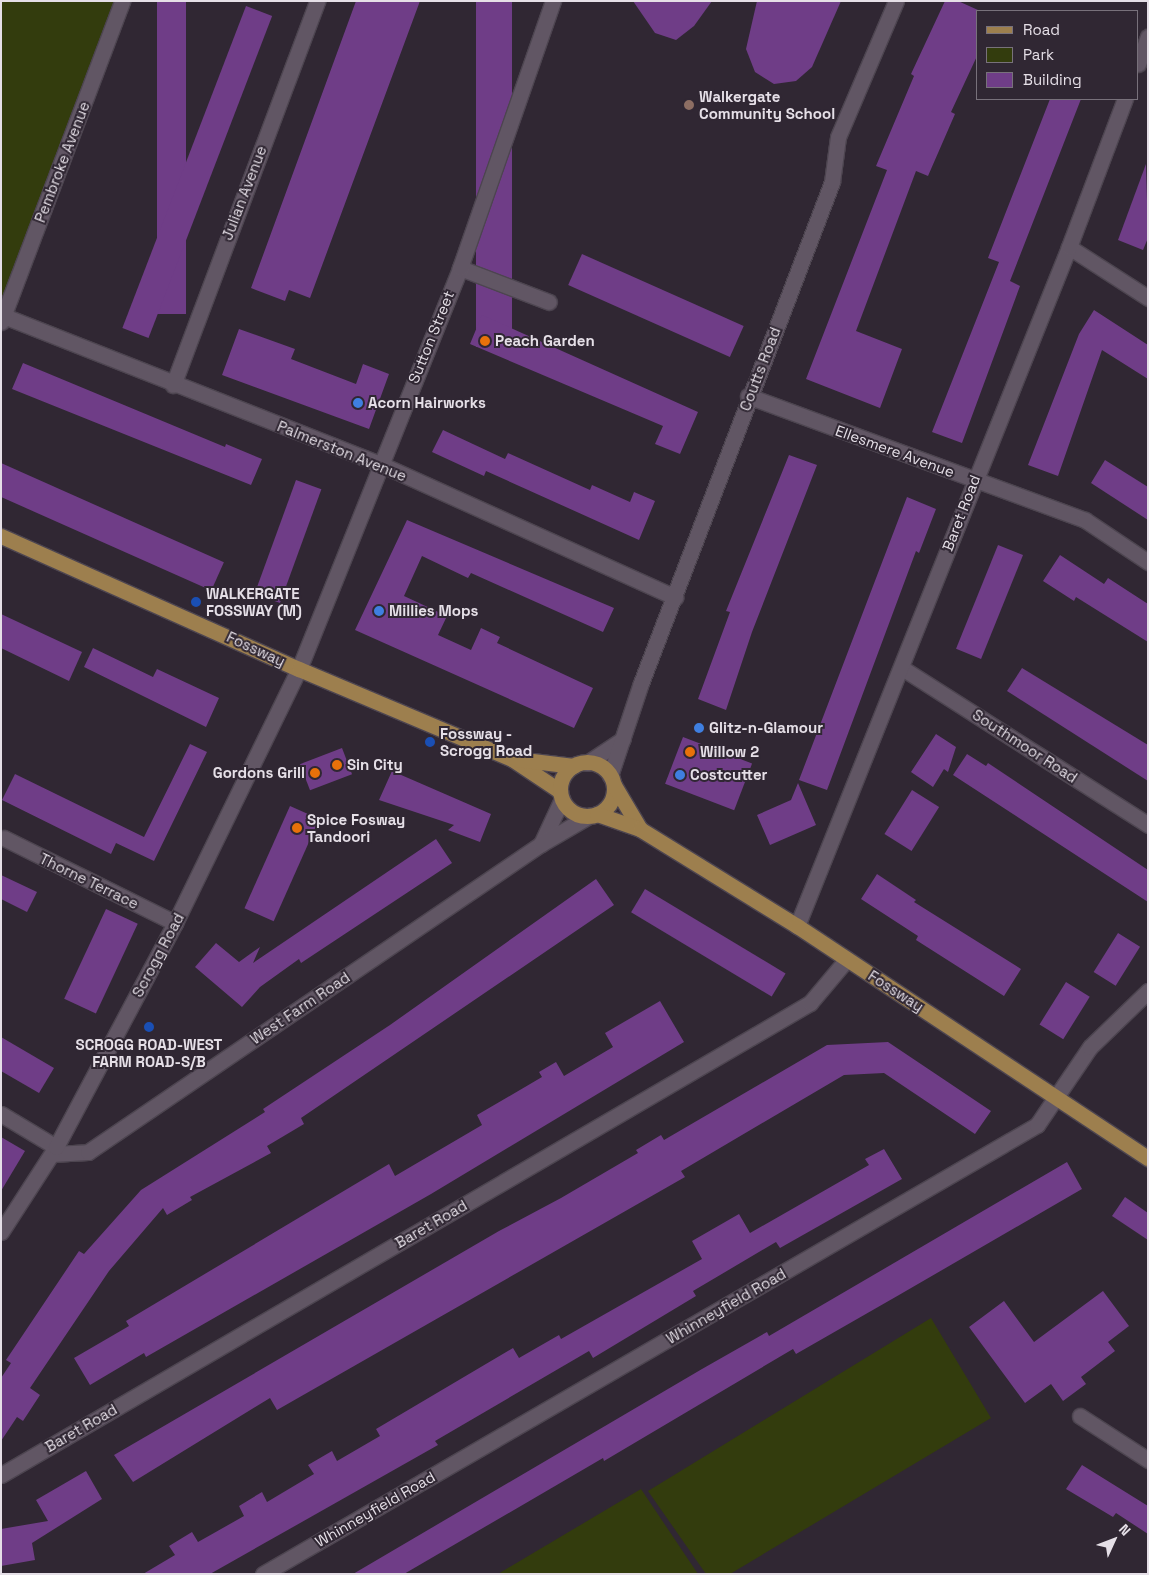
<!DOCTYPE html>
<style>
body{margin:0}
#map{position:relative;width:1149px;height:1575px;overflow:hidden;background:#302733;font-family:"Space Grotesk",sans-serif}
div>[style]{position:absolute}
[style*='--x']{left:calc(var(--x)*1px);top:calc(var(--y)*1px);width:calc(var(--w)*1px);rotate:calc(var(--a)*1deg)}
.green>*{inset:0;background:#333c0d}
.building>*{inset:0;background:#6f3d87;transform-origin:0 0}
.roads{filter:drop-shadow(1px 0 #4d4550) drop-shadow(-1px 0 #4d4550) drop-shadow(0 1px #4d4550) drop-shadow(0 -1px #4d4550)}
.street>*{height:15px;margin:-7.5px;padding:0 7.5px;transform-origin:7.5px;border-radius:7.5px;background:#615664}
.secondary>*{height:15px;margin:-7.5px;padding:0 7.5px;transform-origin:7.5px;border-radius:7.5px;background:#615664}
.primary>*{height:15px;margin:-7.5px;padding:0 7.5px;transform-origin:7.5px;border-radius:7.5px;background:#9d7f4e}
.primary>.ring{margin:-7.5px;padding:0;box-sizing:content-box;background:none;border:15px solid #9d7f4e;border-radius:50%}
.dots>*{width:14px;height:14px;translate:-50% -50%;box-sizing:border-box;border:2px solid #302733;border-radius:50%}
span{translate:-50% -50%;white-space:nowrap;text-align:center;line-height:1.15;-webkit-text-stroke:4px #302733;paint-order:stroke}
.poi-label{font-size:15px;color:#e5dfe7;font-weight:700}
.left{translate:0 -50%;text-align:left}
.right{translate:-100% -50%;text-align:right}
.street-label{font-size:15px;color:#e5dfe7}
.frame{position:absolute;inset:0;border:2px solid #e5dfe7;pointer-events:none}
.legend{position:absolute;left:976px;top:10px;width:162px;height:90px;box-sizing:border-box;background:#302733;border:1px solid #78717b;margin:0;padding:6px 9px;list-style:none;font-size:15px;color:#e5dfe7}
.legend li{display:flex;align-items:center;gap:10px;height:25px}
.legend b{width:25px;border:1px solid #78717b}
.north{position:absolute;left:1089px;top:1515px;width:50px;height:50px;-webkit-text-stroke:4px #302733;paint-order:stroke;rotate:47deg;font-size:14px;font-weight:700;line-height:20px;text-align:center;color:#e5dfe7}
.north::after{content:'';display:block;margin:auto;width:18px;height:22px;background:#e5dfe7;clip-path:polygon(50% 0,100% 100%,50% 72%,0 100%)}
</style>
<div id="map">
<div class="green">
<i style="clip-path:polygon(1px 1px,115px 1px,1px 306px)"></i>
<i style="clip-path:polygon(931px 1318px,991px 1418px,730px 1574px,706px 1574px,648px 1491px)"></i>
<i style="clip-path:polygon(641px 1489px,698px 1574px,498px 1574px)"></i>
</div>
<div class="building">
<i style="left:157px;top:1px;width:29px;height:313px"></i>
<i style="clip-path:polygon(356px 1px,420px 1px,310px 298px,289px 290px,285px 301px,251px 288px)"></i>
<i style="left:476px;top:1px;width:36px;height:346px"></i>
<i style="clip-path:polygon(633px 1px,712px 1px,694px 26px,676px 40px,655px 33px)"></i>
<i style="clip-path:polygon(757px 1px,841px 1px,812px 67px,796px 81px,774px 84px,755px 72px,746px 49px)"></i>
<i style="clip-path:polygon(945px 1px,958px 1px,978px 10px,978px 54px,951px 112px,955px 114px,928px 176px,916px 171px,856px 331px,902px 349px,880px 408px,806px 379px,887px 170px,876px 166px,914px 76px,911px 74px)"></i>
<i style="left:246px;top:6px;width:28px;height:345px;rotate:21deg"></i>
<i style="clip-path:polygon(1050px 99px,1081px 99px,1010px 281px,1020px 286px,962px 443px,932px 432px,999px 262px,988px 258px)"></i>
<i style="clip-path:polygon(1146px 164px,1148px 238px,1143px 250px,1118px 240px)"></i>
<i style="left:582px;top:254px;width:177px;height:34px;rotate:24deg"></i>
<i style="clip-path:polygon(1094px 310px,1148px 345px,1148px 379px,1102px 350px,1058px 476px,1028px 465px,1079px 334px)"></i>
<i style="clip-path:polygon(482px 315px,698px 412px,680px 454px,655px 444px,663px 426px,470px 344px)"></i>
<i style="clip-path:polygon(239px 329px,295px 349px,291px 359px,356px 384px,363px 364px,389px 374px,369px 429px,222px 375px)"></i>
<i style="clip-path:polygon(23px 363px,225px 447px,226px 444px,262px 459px,251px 485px,12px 389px)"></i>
<i style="clip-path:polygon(443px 430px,505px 459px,508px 453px,590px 490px,592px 485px,630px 502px,634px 492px,655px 501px,639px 540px,486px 471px,484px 476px,432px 452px)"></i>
<i style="clip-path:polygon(789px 455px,817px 465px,752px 632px,726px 710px,698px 699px,730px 612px,726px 611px)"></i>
<i style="clip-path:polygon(1105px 460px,1148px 487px,1148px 520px,1091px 483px)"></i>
<i style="left:1px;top:463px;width:244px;height:31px;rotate:24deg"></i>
<i style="left:296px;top:480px;width:27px;height:121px;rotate:20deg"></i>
<i style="clip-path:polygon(907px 497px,936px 509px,919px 553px,916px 551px,827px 790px,799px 780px)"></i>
<i style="clip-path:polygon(407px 520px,614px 608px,603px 632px,471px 573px,468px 578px,422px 556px,404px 596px,447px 616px,438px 635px,471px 650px,481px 628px,500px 637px,497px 643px,593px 688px,574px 728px,355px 630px)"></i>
<i style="left:998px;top:545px;width:27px;height:112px;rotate:22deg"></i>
<i style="clip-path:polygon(1060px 555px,1104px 584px,1108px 578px,1148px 604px,1148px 642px,1076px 597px,1074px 601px,1043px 581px)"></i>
<i style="clip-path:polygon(1px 614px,82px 652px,69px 681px,1px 648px)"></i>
<i style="clip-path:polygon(93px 648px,153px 677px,157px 669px,219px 698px,206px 727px,84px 667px)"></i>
<i style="clip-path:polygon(1022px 668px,1148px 745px,1148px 781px,1007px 691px)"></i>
<i style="clip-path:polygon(936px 734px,956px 747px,948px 772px,944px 769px,933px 787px,911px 772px)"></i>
<i style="left:683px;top:737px;width:74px;height:50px;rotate:21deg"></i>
<i style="clip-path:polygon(190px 744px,207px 752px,154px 861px,116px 843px,111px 854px,2px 800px,15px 774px,144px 837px)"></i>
<i style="left:342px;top:748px;width:28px;height:45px;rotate:69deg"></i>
<i style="clip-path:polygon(967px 754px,986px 766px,988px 763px,1148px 870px,1148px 902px,953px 775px)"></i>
<i style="clip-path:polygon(392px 771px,491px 814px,480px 842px,448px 830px,454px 825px,379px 800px)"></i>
<i style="clip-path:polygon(798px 783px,816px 825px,770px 845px,757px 815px,791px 800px)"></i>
<i style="left:912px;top:790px;width:32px;height:52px;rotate:32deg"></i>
<i style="left:290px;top:806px;width:32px;height:112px;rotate:24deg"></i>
<i style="clip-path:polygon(436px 839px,452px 863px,301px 963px,299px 959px,260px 987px,242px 1007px,195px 967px,216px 943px,239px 962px,260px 947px,253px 963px)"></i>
<i style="clip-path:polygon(877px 874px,916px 900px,914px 902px,1021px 969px,1004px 996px,916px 940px,918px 936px,861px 899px)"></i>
<i style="clip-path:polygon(1px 875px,37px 892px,27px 912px,1px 899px)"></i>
<i style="clip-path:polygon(596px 879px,614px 905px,301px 1118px,304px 1124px,267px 1146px,271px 1153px,190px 1197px,192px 1200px,167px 1215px,163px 1208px,109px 1271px,30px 1388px,40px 1395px,23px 1421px,17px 1417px,1px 1441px,1px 1378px,11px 1363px,6px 1360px,79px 1251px,84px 1254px,141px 1190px,265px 1112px,263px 1109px,390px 1025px)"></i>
<i style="left:645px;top:889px;width:164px;height:27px;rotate:31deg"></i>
<i style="left:106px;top:909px;width:35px;height:99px;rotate:25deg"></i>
<i style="left:1118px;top:933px;width:26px;height:46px;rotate:32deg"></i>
<i style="left:1066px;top:982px;width:28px;height:50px;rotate:32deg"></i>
<i style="clip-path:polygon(660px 1001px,684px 1042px,431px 1194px,146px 1357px,144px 1353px,90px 1385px,74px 1358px,129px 1326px,126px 1321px,389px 1164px,395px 1176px,482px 1125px,477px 1115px,542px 1077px,539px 1072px,556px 1062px,564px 1076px,613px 1047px,605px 1033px)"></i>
<i style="clip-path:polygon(1px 1037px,54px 1068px,39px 1093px,1px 1071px)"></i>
<i style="clip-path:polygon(888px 1042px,991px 1111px,975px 1134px,884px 1073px,844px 1075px,681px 1171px,685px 1177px,277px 1410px,270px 1398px,133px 1482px,114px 1455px,499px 1231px,561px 1198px,638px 1153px,636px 1150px,661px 1135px,664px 1140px,827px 1045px)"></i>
<i style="clip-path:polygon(1px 1137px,25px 1151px,1px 1191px)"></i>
<i style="clip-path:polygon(884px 1149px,902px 1179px,780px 1248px,776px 1242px,693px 1291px,696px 1296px,593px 1358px,589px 1351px,435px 1441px,438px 1445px,210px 1574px,143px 1574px,175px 1555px,169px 1546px,192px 1532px,198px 1542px,214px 1533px,244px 1516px,239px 1506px,262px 1492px,267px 1502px,314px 1474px,308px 1465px,332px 1451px,337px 1461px,380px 1436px,376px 1429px,513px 1348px,519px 1358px,559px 1335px,561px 1339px,702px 1259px,692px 1241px,739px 1214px,750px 1233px,869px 1165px,865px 1159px)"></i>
<i style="clip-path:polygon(1067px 1162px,1082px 1189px,899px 1295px,796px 1354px,793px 1349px,604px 1461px,603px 1458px,404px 1574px,353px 1574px,702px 1369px,767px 1332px,769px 1336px)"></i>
<i style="clip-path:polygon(1125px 1197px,1148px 1213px,1148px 1240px,1112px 1216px)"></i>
<i style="clip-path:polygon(1103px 1291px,1129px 1326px,1108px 1342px,1115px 1351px,1081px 1377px,1086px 1384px,1063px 1401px,1051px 1384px,1025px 1403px,969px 1327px,1004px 1301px,1034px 1342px)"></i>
<i style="clip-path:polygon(1082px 1465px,1148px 1506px,1148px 1534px,1116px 1513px,1113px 1517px,1066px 1489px)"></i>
<i style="clip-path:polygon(86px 1471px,102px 1499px,32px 1543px,35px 1560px,1px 1566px,1px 1529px,48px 1521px,36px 1500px)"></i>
</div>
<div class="roads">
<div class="street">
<i style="--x:1138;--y:64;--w:29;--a:-70"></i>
<i style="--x:1069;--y:247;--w:94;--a:32.8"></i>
<i style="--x:460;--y:268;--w:95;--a:20.9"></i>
<i style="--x:4;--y:316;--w:404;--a:21.5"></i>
<i style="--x:380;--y:464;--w:324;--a:24.3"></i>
<i style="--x:1;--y:322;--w:343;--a:-69.3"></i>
<i style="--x:173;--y:385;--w:410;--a:-69.4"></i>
<i style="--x:748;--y:396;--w:359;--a:20.2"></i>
<i style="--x:1085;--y:520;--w:76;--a:33.7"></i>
<i style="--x:902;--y:668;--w:292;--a:32.5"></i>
<i style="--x:4;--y:838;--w:191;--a:26.4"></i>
<i style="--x:797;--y:926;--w:731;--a:-68.17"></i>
<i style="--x:1069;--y:247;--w:158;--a:-69.3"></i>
<i style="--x:1;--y:1114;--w:64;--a:31"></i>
<i style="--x:1080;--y:1416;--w:81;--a:32.9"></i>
<i style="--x:1;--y:1475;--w:937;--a:-30.26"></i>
<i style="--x:810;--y:1003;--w:57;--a:-49.9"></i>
<i style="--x:263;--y:1574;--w:895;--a:-30.12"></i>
<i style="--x:1037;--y:1125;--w:94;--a:-55.8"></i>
<i style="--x:1090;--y:1047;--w:81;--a:-44"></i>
</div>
<div class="secondary">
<i style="--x:587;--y:763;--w:43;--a:-33.7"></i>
<i style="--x:610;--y:776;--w:98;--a:-71.6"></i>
<i style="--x:641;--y:683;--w:536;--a:-69.13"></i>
<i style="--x:832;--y:182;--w:45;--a:-82.4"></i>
<i style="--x:838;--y:137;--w:148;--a:-66.9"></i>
<i style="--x:541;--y:844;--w:50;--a:-65"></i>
<i style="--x:52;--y:1154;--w:36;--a:-3"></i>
<i style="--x:88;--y:1152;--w:548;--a:-34.21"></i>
<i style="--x:541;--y:844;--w:56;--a:-30.3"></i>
<i style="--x:1;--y:1232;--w:101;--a:-57.1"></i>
<i style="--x:56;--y:1147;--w:254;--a:-62"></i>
<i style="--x:175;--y:923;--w:283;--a:-64"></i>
<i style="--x:299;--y:669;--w:432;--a:-68.1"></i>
<i style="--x:460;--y:268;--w:283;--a:-70.8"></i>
</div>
<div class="primary">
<i style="--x:1;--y:536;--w:326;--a:24.1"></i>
<i style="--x:299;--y:669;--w:231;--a:22.9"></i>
<i style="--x:512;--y:759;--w:58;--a:33.7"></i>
<i style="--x:516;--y:759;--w:58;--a:6.9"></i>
<i class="ring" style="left:560px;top:762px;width:39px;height:39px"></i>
<i style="--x:614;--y:785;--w:51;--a:59.4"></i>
<i style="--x:597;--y:814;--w:46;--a:19.2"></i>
<i style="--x:640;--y:829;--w:185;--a:31.7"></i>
<i style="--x:797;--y:926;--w:421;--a:33.5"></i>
</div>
</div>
<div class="dots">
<i style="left:689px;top:105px;background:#8d6e63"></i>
<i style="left:485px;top:341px;background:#e8710a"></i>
<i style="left:358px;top:403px;background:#3f7fe0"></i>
<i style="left:196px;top:602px;background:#1a4fb4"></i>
<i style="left:379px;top:611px;background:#3f7fe0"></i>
<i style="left:699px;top:728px;background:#3f7fe0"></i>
<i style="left:430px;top:742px;background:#1a4fb4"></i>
<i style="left:690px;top:752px;background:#e8710a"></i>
<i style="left:337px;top:765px;background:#e8710a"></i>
<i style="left:315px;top:773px;background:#e8710a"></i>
<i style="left:680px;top:775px;background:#3f7fe0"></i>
<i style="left:297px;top:828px;background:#e8710a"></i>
<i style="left:149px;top:1027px;background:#1a4fb4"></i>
</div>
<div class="poi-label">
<span class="left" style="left:699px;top:105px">Walkergate<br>Community School</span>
<span class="left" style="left:495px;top:341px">Peach Garden</span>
<span class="left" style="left:368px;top:403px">Acorn Hairworks</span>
<span class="left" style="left:206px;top:602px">WALKERGATE<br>FOSSWAY (M)</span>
<span class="left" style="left:389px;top:611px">Millies Mops</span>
<span class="left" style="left:709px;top:728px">Glitz-n-Glamour</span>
<span class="left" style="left:440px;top:742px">Fossway -<br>Scrogg Road</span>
<span class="left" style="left:700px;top:752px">Willow 2</span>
<span class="left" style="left:347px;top:765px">Sin City</span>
<span class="right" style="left:305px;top:773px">Gordons Grill</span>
<span class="left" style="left:690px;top:775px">Costcutter</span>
<span class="left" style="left:307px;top:828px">Spice Fosway<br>Tandoori</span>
<span style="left:149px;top:1053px">SCROGG ROAD-WEST<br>FARM ROAD-S/B</span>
</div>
<div class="street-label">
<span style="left:62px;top:162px;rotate:-69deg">Pembroke Avenue</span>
<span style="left:244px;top:193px;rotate:-69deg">Julian Avenue</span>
<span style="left:431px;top:337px;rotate:-68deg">Sutton Street</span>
<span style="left:760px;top:369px;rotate:-69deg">Coutts Road</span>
<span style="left:342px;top:451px;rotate:22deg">Palmerston Avenue</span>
<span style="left:895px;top:451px;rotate:20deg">Ellesmere Avenue</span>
<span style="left:961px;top:513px;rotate:-69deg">Baret Road</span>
<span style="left:256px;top:649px;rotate:25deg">Fossway</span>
<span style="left:1025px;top:746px;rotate:33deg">Southmoor Road</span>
<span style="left:89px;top:881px;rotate:26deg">Thorne Terrace</span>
<span style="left:158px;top:955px;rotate:-62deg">Scrogg Road</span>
<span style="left:896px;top:991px;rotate:33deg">Fossway</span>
<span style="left:300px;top:1008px;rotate:-34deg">West Farm Road</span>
<span style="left:431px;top:1224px;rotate:-30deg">Baret Road</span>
<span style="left:726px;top:1306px;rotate:-30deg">Whinneyfield Road</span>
<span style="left:81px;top:1428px;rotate:-30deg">Baret Road</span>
<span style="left:375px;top:1509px;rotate:-30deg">Whinneyfield Road</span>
</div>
<div class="frame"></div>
<ul class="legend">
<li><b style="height:6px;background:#9d7f4e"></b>Road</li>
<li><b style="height:14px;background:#333c0d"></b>Park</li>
<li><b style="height:14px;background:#6f3d87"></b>Building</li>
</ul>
<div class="north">N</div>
</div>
